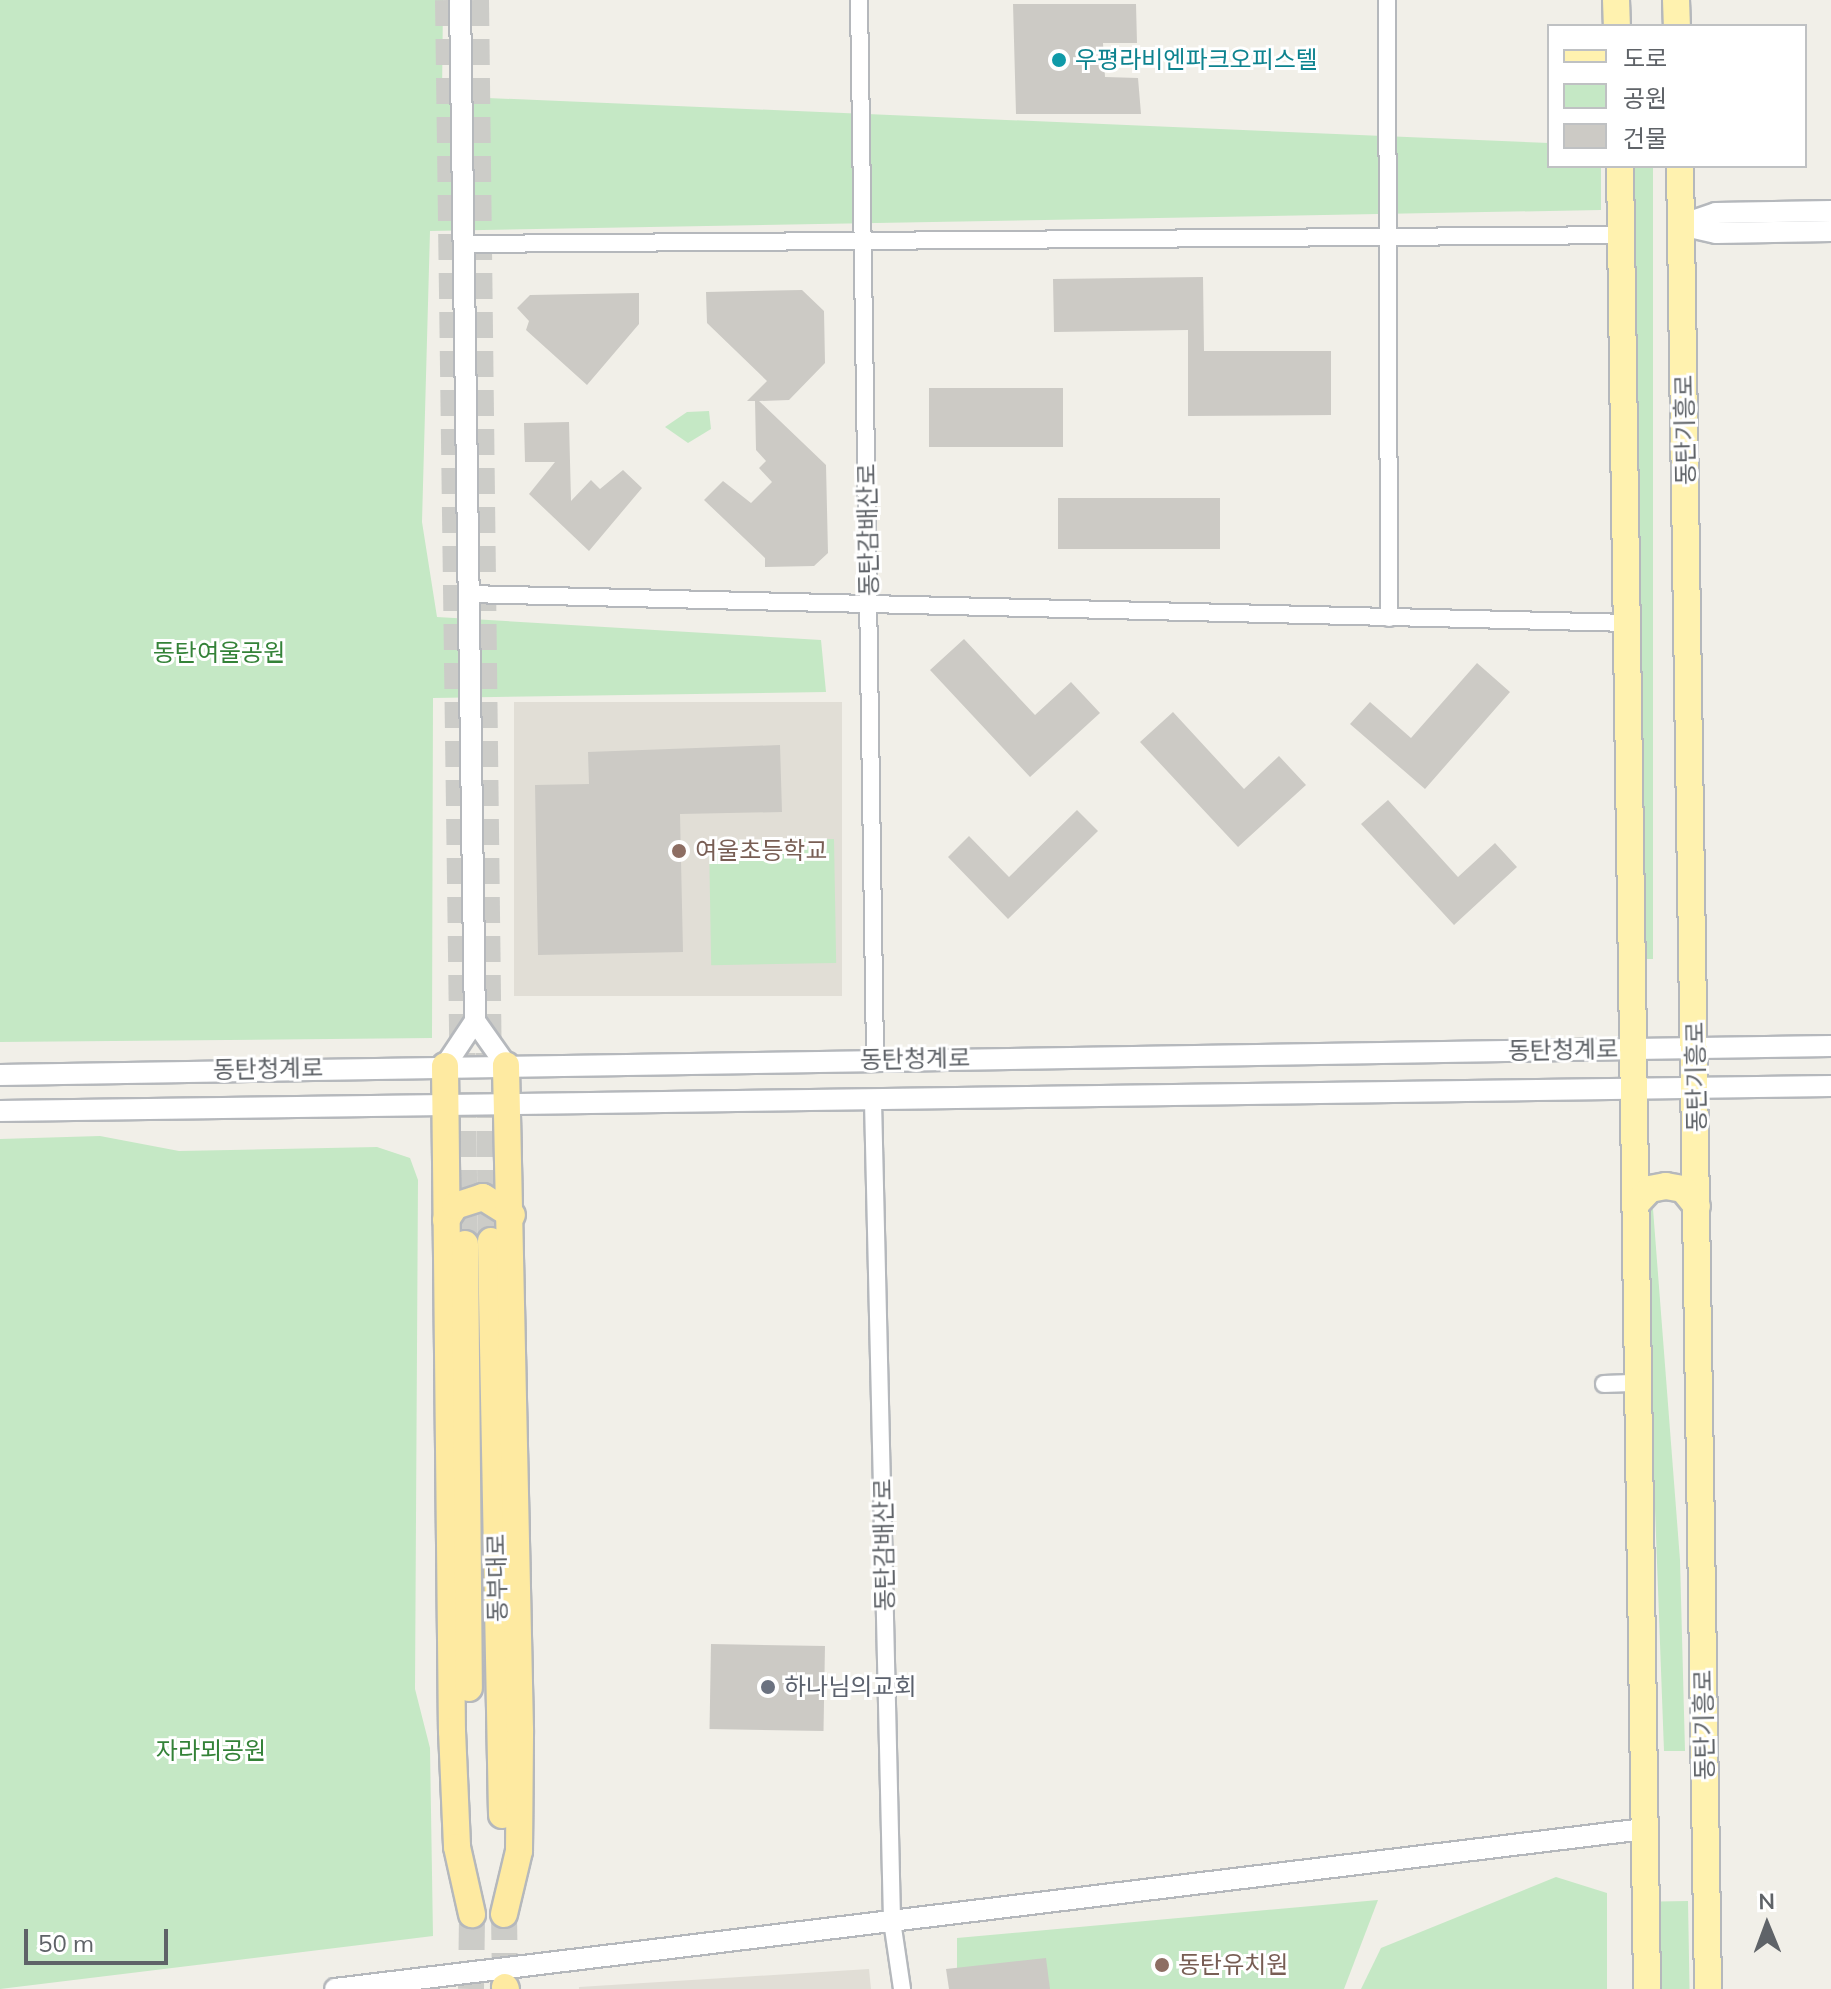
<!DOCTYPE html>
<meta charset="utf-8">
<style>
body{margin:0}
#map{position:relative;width:1831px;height:1989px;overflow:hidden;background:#f1efe8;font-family:Mulish,"Noto Sans KR",sans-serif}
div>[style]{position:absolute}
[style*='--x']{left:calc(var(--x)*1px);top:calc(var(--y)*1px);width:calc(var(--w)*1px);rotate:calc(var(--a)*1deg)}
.education>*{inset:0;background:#e1ded6;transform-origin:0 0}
.green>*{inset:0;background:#c5e8c5;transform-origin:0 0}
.building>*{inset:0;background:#cccac5;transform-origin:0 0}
.trunk-tunnel>*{height:26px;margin-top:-13px;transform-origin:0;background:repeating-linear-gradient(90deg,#ccccc8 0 26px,transparent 0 39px)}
.roads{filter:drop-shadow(2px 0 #b5b8bc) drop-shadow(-2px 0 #b5b8bc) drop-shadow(0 2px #b5b8bc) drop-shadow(0 -2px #b5b8bc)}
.minor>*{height:16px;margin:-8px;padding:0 8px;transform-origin:8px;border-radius:8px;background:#fff}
.tertiary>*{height:20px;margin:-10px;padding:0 10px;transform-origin:10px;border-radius:10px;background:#fff}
.primary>*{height:26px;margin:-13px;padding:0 13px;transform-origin:13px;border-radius:13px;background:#fff2af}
.trunk>*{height:26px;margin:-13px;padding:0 13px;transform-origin:13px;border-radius:13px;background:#feeaa1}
.dots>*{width:22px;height:22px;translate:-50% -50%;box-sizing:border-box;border:4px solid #fff;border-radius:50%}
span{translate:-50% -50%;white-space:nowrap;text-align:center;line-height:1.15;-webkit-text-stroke:6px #fff;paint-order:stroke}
.culture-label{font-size:24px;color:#0d838f}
.left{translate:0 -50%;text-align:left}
.street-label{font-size:24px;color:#5f6368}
.park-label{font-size:24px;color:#348238}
.education-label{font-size:24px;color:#785e54}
.worship-label{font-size:24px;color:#5b616d}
.legend{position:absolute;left:1547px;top:24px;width:260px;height:144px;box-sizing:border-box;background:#fff;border:2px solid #bfc1c3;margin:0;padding:10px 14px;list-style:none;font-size:24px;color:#5f6368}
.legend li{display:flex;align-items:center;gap:16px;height:40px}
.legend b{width:40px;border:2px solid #bfc1c3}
.north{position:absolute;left:1727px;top:1885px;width:80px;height:80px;-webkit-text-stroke:6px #fff;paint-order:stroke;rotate:359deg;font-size:22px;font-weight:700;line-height:32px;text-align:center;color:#5f6368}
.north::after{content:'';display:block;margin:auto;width:28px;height:36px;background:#5f6368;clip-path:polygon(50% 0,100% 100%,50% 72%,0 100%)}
.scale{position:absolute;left:24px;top:1929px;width:144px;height:36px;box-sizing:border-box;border:4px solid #5f6368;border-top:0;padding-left:10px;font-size:24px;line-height:28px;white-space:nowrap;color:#5f6368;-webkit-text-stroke:6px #fff;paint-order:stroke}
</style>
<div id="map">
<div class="education">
<i style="left:842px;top:702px;width:294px;height:328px;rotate:90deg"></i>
<i style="clip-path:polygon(869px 1969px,871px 1989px,579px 1989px,579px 1987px)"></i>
</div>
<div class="green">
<i style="clip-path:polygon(0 0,443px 0,442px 96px,1549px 143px,1549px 166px,1601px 166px,1601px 210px,430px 231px,422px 522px,437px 617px,821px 640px,826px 692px,433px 698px,432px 1038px,0 1042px)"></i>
<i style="left:1630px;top:166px;width:23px;height:793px"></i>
<i style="clip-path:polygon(709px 411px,711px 429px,688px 443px,665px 427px,687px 412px)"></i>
<i style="left:834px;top:839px;width:124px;height:125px;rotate:89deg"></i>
<i style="clip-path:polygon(100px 1136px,179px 1151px,377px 1147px,410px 1158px,418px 1180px,415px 1689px,430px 1748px,433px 1936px,0 1989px,0 1139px)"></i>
<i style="clip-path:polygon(1653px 1209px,1680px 1560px,1685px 1751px,1664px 1751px,1644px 1212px)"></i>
<i style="clip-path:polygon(1556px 1877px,1607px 1893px,1607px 1989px,1361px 1989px,1381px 1948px)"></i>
<i style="clip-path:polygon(1378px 1900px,1344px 1989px,957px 1989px,957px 1938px)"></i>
<i style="left:1688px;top:1901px;width:88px;height:29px;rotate:89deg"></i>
</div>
<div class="building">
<i style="clip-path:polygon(1013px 4px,1136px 4px,1137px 43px,1103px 43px,1105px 77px,1138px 78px,1141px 114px,1016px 114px)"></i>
<i style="clip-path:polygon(1203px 277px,1204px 351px,1331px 351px,1331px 415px,1188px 416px,1188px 330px,1054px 332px,1053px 279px)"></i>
<i style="clip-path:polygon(802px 290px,824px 311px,825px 363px,789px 400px,759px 401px,826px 465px,828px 553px,814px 566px,765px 567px,765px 558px,704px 500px,723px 481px,751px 503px,772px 482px,759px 468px,766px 461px,756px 450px,755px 401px,747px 401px,767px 381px,707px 323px,706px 292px)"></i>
<i style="clip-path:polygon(639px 293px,639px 324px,587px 385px,526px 330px,529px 321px,517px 308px,530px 295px)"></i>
<i style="left:929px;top:388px;width:134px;height:59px"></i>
<i style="clip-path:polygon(569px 422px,571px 501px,591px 480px,600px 489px,623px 470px,642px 488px,589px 551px,529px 494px,555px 462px,525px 462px,524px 423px)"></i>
<i style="left:1058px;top:498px;width:162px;height:51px"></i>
<i style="clip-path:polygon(964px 639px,1035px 715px,1071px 682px,1100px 713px,1030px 777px,930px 670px)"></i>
<i style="clip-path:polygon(1477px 663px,1510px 692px,1425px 789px,1350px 724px,1370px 702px,1411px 738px)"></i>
<i style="clip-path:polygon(1173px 712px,1244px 789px,1279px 756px,1306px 785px,1238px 847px,1140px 742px)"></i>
<i style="clip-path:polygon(780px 745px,782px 812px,680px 814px,683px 952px,538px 955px,535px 785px,589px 784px,588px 752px)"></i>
<i style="clip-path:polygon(1388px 800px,1458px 877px,1495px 843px,1517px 867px,1454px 925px,1361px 824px)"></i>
<i style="clip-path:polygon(1077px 810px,1098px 831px,1008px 919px,948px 857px,969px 836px,1009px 877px)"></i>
<i style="left:711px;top:1644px;width:114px;height:85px;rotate:1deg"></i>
<i style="clip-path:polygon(1046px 1958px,1050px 1989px,949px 1989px,946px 1969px)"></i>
</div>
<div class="trunk-tunnel">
<i style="--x:448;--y:0;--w:1244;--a:89.22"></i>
<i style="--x:476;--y:0;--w:1241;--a:89.31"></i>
<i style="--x:504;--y:1914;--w:73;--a:89.2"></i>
<i style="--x:471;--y:1989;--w:75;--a:-89.2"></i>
</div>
<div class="roads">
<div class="minor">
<i style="--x:859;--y:0;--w:1059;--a:89.13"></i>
<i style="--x:1387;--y:0;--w:618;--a:89.81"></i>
<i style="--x:462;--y:244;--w:1159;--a:-0.44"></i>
<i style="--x:468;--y:594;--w:1159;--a:1.43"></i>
<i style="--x:873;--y:1101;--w:820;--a:88.67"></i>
<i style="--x:892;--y:1921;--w:69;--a:81.6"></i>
<i style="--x:1604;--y:1384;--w:34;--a:-2"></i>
</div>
<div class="tertiary">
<i style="--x:460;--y:0;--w:1021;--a:89.16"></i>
<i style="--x:475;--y:1021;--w:54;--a:54.8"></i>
<i style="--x:1681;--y:225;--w:37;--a:-19"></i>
<i style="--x:1716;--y:213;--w:115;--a:-1"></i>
<i style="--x:1681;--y:225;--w:36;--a:13"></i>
<i style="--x:1716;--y:233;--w:115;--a:-1"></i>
<i style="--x:445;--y:1066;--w:54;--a:-56.3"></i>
<i style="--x:0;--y:1075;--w:1831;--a:-0.91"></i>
<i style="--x:0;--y:1111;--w:1831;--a:-0.78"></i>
<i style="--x:335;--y:1989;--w:1319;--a:-6.97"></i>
</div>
<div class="primary">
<i style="--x:1616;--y:0;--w:26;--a:88"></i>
<i style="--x:1676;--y:0;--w:26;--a:88"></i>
<i style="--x:1620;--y:166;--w:1823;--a:89.15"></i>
<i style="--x:1680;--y:166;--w:1823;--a:89.12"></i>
<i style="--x:1635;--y:1205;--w:22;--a:-47"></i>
<i style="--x:1650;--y:1189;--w:16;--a:-11"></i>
<i style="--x:1666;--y:1186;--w:17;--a:10"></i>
<i style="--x:1683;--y:1189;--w:22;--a:51"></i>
</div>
<div class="trunk">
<i style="--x:445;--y:1066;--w:665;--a:89.4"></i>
<i style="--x:452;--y:1731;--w:116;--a:87.5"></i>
<i style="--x:457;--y:1847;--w:69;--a:77.4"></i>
<i style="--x:446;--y:1220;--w:17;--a:-57"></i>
<i style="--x:455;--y:1206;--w:29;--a:-18"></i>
<i style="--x:483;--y:1197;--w:34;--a:32"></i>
<i style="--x:491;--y:1241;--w:574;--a:88.9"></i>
<i style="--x:465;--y:1244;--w:444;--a:89.5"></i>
<i style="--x:504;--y:1914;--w:65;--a:-76.6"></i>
<i style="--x:519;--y:1851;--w:121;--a:-89.5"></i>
<i style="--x:520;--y:1730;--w:665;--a:-91.21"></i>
<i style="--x:505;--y:1987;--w:2;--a:63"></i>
</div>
</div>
<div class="dots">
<i style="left:1059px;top:60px;background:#0f9aa8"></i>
<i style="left:679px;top:851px;background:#8d6e63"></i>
<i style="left:768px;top:1687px;background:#6b7280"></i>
<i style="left:1162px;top:1965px;background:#8d6e63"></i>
</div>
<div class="culture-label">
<span class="left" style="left:1075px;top:60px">우평라비엔파크오피스텔</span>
</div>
<div class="street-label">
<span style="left:1685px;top:430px;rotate:-91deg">동탄기흥로</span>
<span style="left:868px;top:530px;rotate:-91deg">동탄감배산로</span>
<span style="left:1563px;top:1050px;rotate:-1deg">동탄청계로</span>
<span style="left:915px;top:1059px;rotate:-1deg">동탄청계로</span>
<span style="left:268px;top:1069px;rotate:-1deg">동탄청계로</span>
<span style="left:1696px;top:1077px;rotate:-91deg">동탄기흥로</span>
<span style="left:884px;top:1545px;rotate:-91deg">동탄감배산로</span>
<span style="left:497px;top:1578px;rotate:-91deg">동부대로</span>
<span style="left:1704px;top:1725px;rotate:-91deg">동탄기흥로</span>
</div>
<div class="park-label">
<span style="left:219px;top:653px">동탄여울공원</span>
<span style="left:211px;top:1751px">자라뫼공원</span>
</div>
<div class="education-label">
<span class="left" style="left:695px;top:851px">여울초등학교</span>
<span class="left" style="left:1178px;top:1965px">동탄유치원</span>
</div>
<div class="worship-label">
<span class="left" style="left:784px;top:1687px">하나님의교회</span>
</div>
<ul class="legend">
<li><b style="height:10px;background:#fff2af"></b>도로</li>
<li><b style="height:22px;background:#c5e8c5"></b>공원</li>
<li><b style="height:22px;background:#cccac5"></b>건물</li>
</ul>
<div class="north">N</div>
<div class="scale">50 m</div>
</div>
